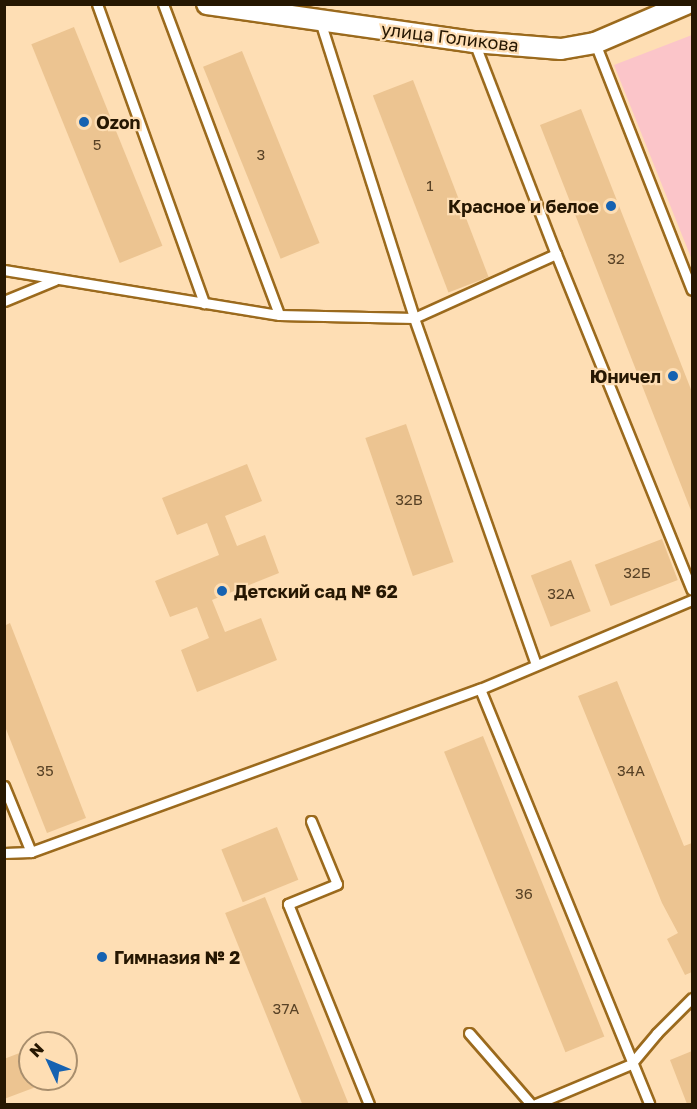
<!DOCTYPE html>
<meta charset="utf-8">
<style>
body{margin:0}
#map{position:relative;width:697px;height:1109px;overflow:hidden;background:#fedeb4;font-family:"Golos Text",sans-serif}
div>[style]{position:absolute}
[style*='--x']{left:calc(var(--x)*1px);top:calc(var(--y)*1px);width:calc(var(--w)*1px);rotate:calc(var(--a)*1deg)}
.green>*{inset:0;background:#fbc5c9}
.building>*{inset:0;background:#ecc491;transform-origin:0 0}
.roads{filter:drop-shadow(2px 0 #9b6a1d) drop-shadow(-2px 0 #9b6a1d) drop-shadow(0 2px #9b6a1d) drop-shadow(0 -2px #9b6a1d)}
.lane>*{height:9px;margin:-4.5px;padding:0 4.5px;transform-origin:4.5px;border-radius:4.5px;background:#fff}
.street>*{height:20px;margin:-10px;padding:0 10px;transform-origin:10px;border-radius:10px;background:#fff}
.dots>*{width:16px;height:16px;translate:-50% -50%;box-sizing:border-box;border:3px solid #fedeb4;border-radius:50%}
span{translate:-50% -50%;white-space:nowrap;text-align:center;line-height:1.15;-webkit-text-stroke:4.5px #fedeb4;paint-order:stroke}
.number-label{font-size:15px;color:#584226}
.number-label span{-webkit-text-stroke-width:0}
.street-label{font-size:18px;color:#261702}
.poi-label{font-size:18px;color:#261702;font-weight:700}
.left{translate:0 -50%;text-align:left}
.right{translate:-100% -50%;text-align:right}
.frame{position:absolute;inset:0;border:6px solid #261702;pointer-events:none}
.north{position:absolute;left:18px;top:1031px;width:60px;height:60px;box-sizing:border-box;background:#fedeb4;border:2px solid #a88e6d;border-radius:50%;rotate:314deg;font-size:16px;font-weight:700;line-height:24px;text-align:center;color:#261702}
.north::after{content:'';display:block;margin:auto;width:21px;height:27px;background:#1662b1;clip-path:polygon(50% 0,100% 100%,50% 72%,0 100%)}
</style>
<div id="map">
<div class="green">
<i style="clip-path:polygon(692px 35px,692px 260px,614px 65px)"></i>
</div>
<div class="building">
<i style="left:74px;top:27px;width:236px;height:46px;rotate:68deg"></i>
<i style="left:242px;top:51px;width:207px;height:42px;rotate:68deg"></i>
<i style="left:413px;top:80px;width:211px;height:43px;rotate:69deg"></i>
<i style="clip-path:polygon(581px 109px,692px 392px,692px 513px,540px 125px)"></i>
<i style="left:406px;top:424px;width:146px;height:43px;rotate:71deg"></i>
<i style="clip-path:polygon(247px 464px,262px 501px,225px 516px,237px 546px,265px 535px,279px 573px,212px 600px,225px 632px,261px 618px,277px 660px,197px 692px,181px 650px,209px 638px,197px 607px,170px 617px,155px 581px,219px 555px,207px 523px,177px 535px,162px 498px)"></i>
<i style="left:662px;top:539px;width:44px;height:72px;rotate:69deg"></i>
<i style="left:571px;top:560px;width:55px;height:43px;rotate:69deg"></i>
<i style="clip-path:polygon(10px 623px,86px 818px,47px 833px,4px 724px,4px 626px)"></i>
<i style="clip-path:polygon(617px 681px,684px 846px,692px 843px,692px 972px,685px 975px,667px 939px,678px 933px,662px 903px,578px 696px)"></i>
<i style="left:483px;top:736px;width:324px;height:42px;rotate:68deg"></i>
<i style="left:277px;top:827px;width:57px;height:60px;rotate:68deg"></i>
<i style="left:265px;top:897px;width:223px;height:43px;rotate:68deg"></i>
<i style="clip-path:polygon(692px 1051px,692px 1104px,687px 1104px,670px 1060px)"></i>
<i style="clip-path:polygon(22px 1052px,30px 1079px,33px 1079px,36px 1087px,4px 1099px,4px 1059px)"></i>
</div>
<div class="roads">
<div class="lane">
<i style="--x:97;--y:4;--w:318;--a:70.3"></i>
<i style="--x:163;--y:4;--w:332;--a:69.5"></i>
<i style="--x:320;--y:21;--w:312;--a:72.4"></i>
<i style="--x:414;--y:318;--w:367;--a:70.6"></i>
<i style="--x:474;--y:42;--w:227;--a:68.9"></i>
<i style="--x:556;--y:254;--w:362;--a:68"></i>
<i style="--x:595;--y:43;--w:265;--a:68.6"></i>
<i style="--x:4;--y:270;--w:279;--a:9.3"></i>
<i style="--x:279;--y:315;--w:135;--a:1.3"></i>
<i style="--x:414;--y:318;--w:156;--a:-24.3"></i>
<i style="--x:4;--y:301;--w:55;--a:-22.4"></i>
<i style="--x:480;--y:689;--w:448;--a:67.8"></i>
<i style="--x:4;--y:786;--w:71;--a:67.8"></i>
<i style="--x:311;--y:821;--w:68;--a:67.6"></i>
<i style="--x:337;--y:884;--w:53;--a:157.8"></i>
<i style="--x:288;--y:904;--w:216;--a:68"></i>
<i style="--x:4;--y:853;--w:27;--a:-2"></i>
<i style="--x:31;--y:852;--w:478;--a:-20"></i>
<i style="--x:480;--y:689;--w:230;--a:-22.8"></i>
<i style="--x:469;--y:1033;--w:94;--a:48.9"></i>
<i style="--x:536;--y:1104;--w:103;--a:-22.8"></i>
<i style="--x:631;--y:1064;--w:40;--a:-50"></i>
<i style="--x:657;--y:1033;--w:49;--a:-45"></i>
</div>
<div class="street">
<i style="--x:207;--y:4;--w:270;--a:8.1"></i>
<i style="--x:474;--y:42;--w:87;--a:4.6"></i>
<i style="--x:561;--y:49;--w:35;--a:-10"></i>
<i style="--x:595;--y:43;--w:99;--a:-23.2"></i>
</div>
</div>
<div class="dots">
<i style="left:84px;top:122px;background:#1662b1"></i>
<i style="left:611px;top:206px;background:#1662b1"></i>
<i style="left:673px;top:376px;background:#1662b1"></i>
<i style="left:222px;top:591px;background:#1662b1"></i>
<i style="left:102px;top:957px;background:#1662b1"></i>
</div>
<div class="number-label">
<span style="left:97px;top:145px">5</span>
<span style="left:261px;top:155px">3</span>
<span style="left:430px;top:186px">1</span>
<span style="left:616px;top:259px">32</span>
<span style="left:409px;top:500px">32В</span>
<span style="left:637px;top:573px">32Б</span>
<span style="left:561px;top:594px">32А</span>
<span style="left:45px;top:771px">35</span>
<span style="left:631px;top:771px">34А</span>
<span style="left:524px;top:894px">36</span>
<span style="left:286px;top:1009px">37А</span>
</div>
<div class="street-label">
<span style="left:450px;top:37px;rotate:7deg">улица Голикова</span>
</div>
<div class="poi-label">
<span class="left" style="left:96px;top:122px">Ozon</span>
<span class="right" style="left:599px;top:206px">Красное и белое</span>
<span class="right" style="left:661px;top:376px">Юничел</span>
<span class="left" style="left:234px;top:591px">Детский сад № 62</span>
<span class="left" style="left:114px;top:957px">Гимназия № 2</span>
</div>
<div class="frame"></div>
<div class="north">N</div>
</div>
